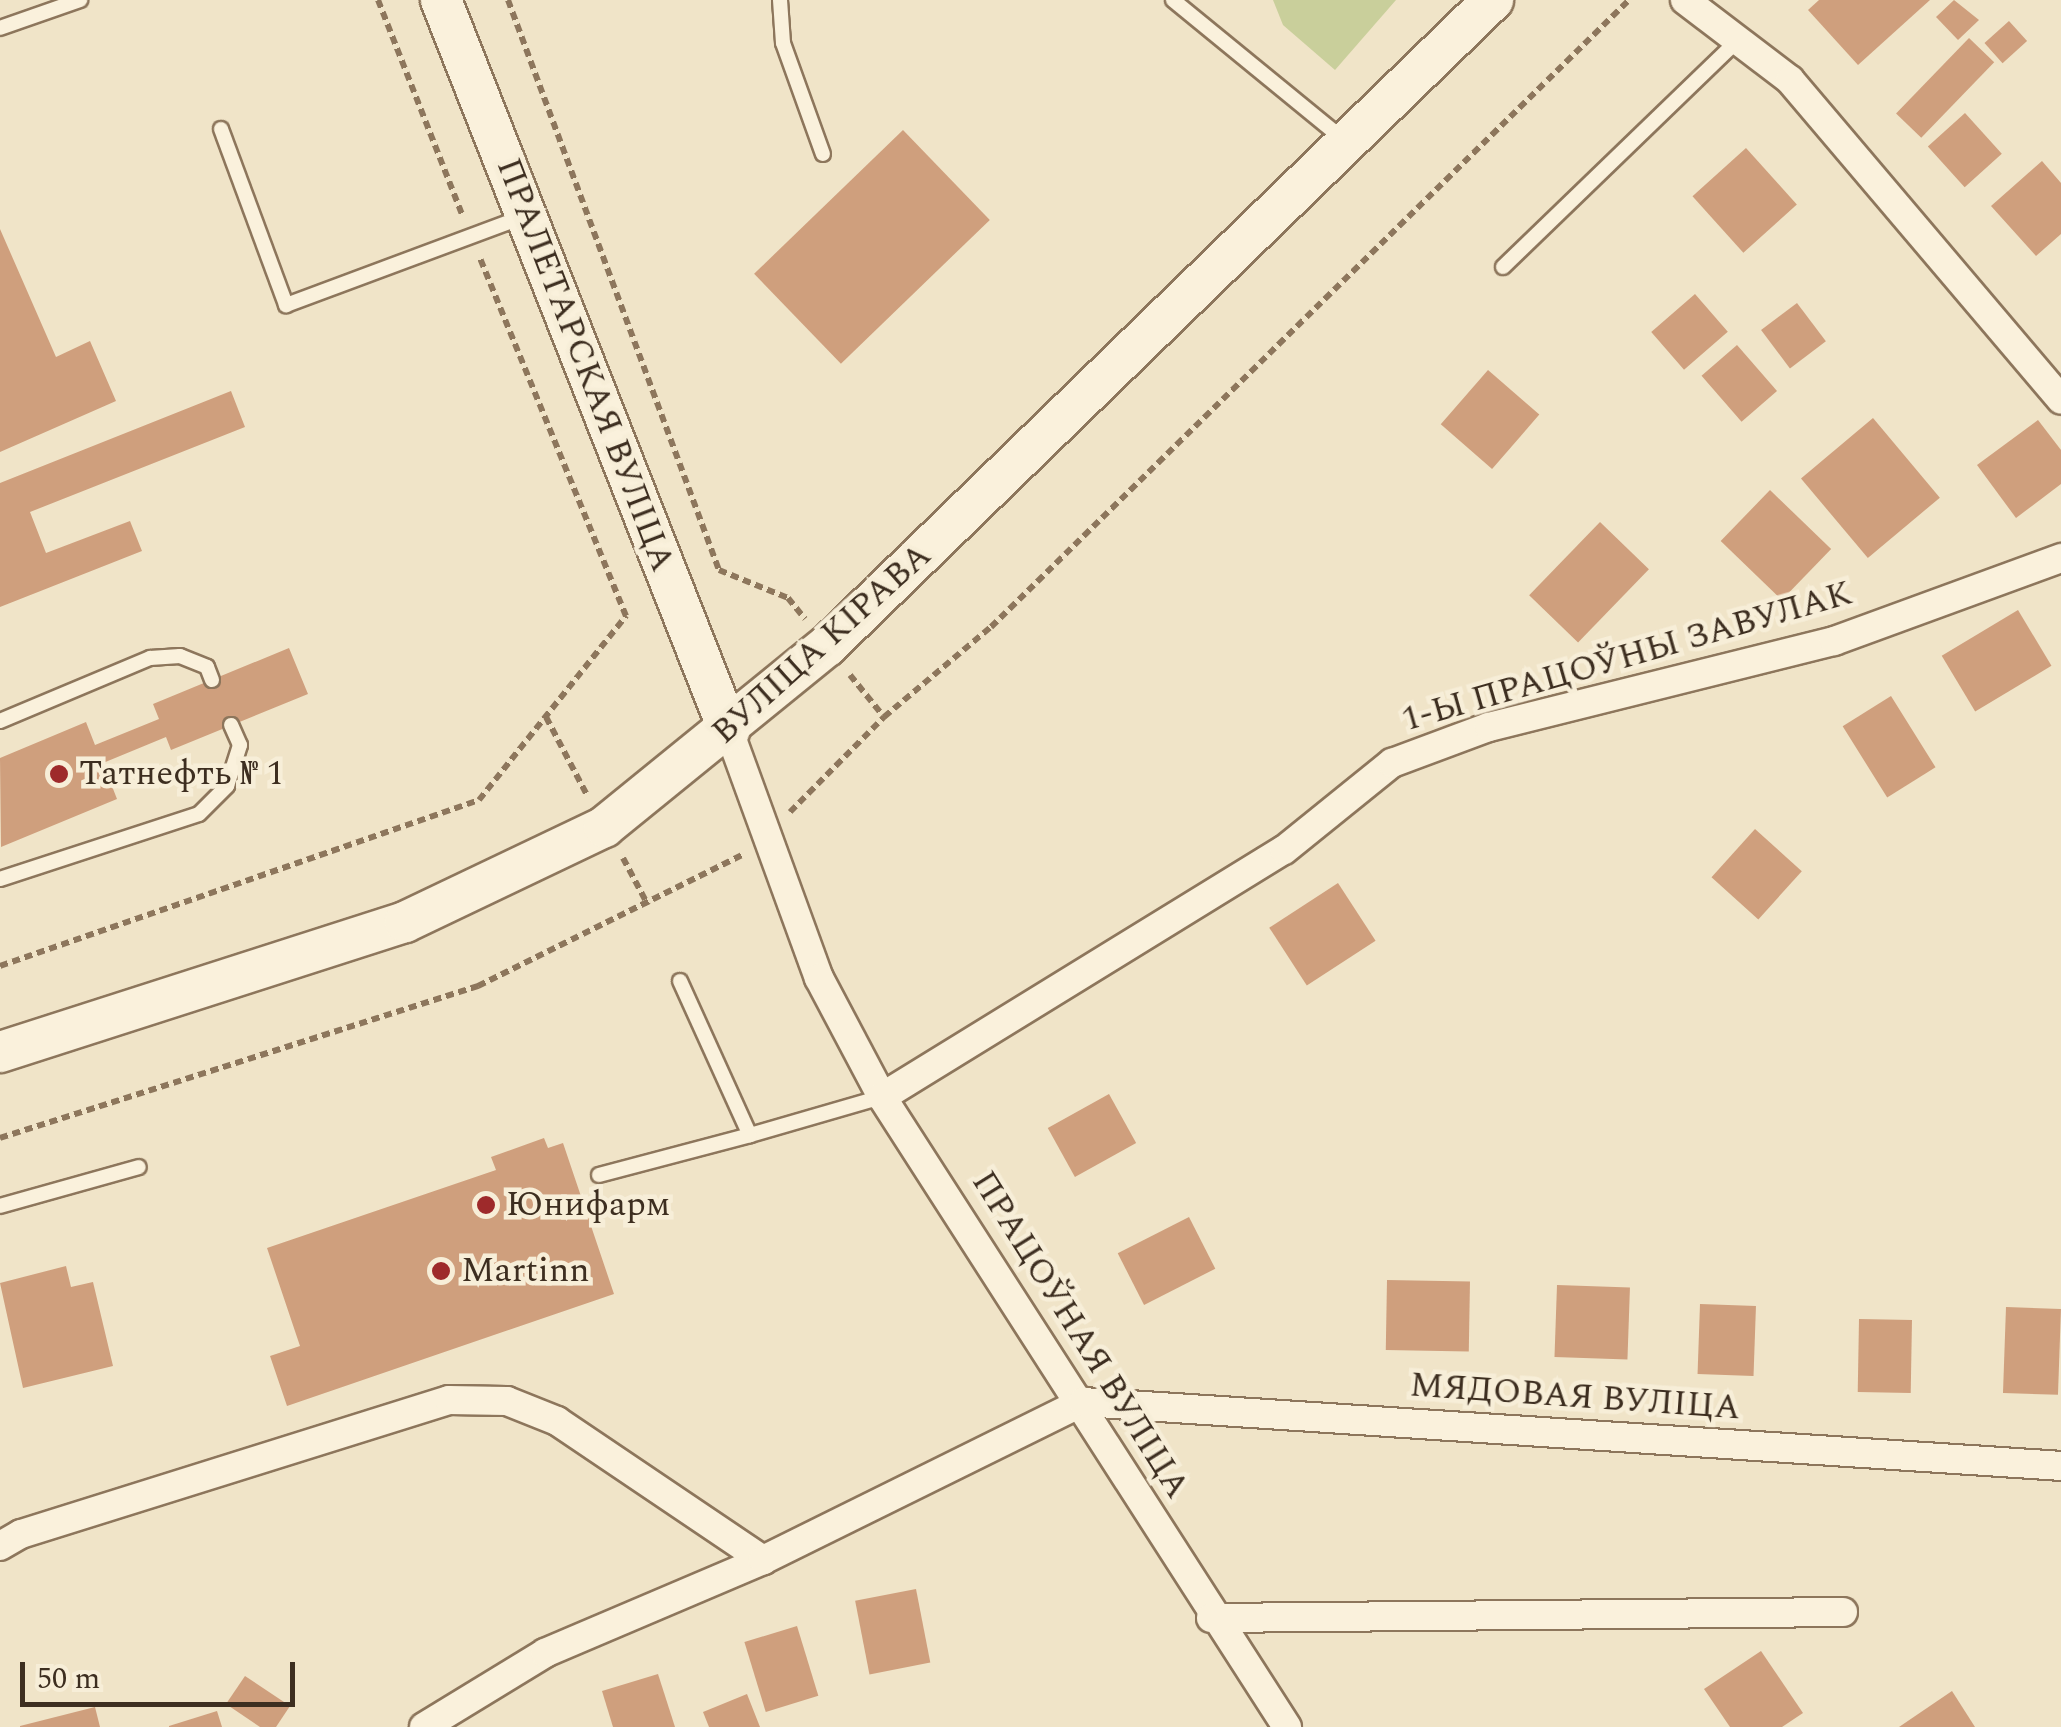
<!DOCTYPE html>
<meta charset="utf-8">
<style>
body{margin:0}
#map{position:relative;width:2061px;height:1727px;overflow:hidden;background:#f0e4c8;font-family:Spectral,serif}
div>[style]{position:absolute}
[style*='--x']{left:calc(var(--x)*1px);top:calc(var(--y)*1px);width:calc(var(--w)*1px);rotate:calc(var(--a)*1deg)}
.green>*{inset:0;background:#c9cf9b}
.building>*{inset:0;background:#cf9f7d;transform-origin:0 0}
.path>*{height:6px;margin-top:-3px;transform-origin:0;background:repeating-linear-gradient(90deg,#8d765c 0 8px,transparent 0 13px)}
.roads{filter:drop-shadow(2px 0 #8d765c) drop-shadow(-2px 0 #8d765c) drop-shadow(0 2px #8d765c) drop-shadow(0 -2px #8d765c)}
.lane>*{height:14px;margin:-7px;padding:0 7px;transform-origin:7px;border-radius:7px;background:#faf1dc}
.street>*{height:28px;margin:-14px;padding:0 14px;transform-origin:14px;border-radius:14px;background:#faf1dc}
.secondary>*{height:40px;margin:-20px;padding:0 20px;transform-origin:20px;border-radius:20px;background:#faf1dc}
.dots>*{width:28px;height:28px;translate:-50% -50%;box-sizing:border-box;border:5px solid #f7eed8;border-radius:50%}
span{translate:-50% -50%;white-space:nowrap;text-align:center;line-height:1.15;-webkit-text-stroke:9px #f7eed8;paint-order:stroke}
.street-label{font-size:35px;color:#3d2e20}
.poi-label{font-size:35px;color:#3d2e20}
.left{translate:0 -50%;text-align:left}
.scale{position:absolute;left:20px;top:1662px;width:275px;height:45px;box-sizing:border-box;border:5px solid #3d2e20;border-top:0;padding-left:12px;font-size:30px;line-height:35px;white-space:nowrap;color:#3d2e20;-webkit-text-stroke:8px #f7eed8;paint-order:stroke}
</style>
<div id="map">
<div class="green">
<i style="clip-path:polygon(1273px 0,1396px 0,1335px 70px,1283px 25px)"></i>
</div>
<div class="building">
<i style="clip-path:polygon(1819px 0,1930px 0,1858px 65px,1808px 10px)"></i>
<i style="clip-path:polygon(1954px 0,1979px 20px,1958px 40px,1936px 17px)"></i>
<i style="left:2009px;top:21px;width:27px;height:33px;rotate:48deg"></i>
<i style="left:1969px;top:38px;width:35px;height:105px;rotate:44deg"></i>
<i style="left:1965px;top:113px;width:55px;height:50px;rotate:48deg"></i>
<i style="left:903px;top:130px;width:125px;height:207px;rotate:46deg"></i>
<i style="left:1746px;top:148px;width:76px;height:72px;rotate:48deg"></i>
<i style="clip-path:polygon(2042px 161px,2061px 183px,2061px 234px,2036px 256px,1991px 206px)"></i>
<i style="clip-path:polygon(0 229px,56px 357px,90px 341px,116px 401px,0 452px)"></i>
<i style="left:1695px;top:294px;width:50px;height:58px;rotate:49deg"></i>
<i style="left:1797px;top:303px;width:48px;height:45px;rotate:53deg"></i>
<i style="left:1737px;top:345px;width:61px;height:47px;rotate:49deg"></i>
<i style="left:1488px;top:370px;width:68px;height:72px;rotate:41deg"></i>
<i style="clip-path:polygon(231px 391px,245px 427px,30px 512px,46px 553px,130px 521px,142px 551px,0 607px,0 483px)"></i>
<i style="left:1873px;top:418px;width:104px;height:94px;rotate:50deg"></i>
<i style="clip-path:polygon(2038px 420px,2061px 450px,2061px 484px,2016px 518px,1977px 465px)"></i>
<i style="left:1770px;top:490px;width:85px;height:71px;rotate:44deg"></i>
<i style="left:1600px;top:522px;width:68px;height:102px;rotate:44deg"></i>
<i style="left:2018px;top:610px;width:65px;height:89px;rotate:59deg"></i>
<i style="clip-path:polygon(289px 648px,308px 694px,171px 750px,166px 737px,103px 763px,117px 799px,1px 847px,0 758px,86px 722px,95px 745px,159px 719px,153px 704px)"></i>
<i style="left:1891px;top:696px;width:84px;height:57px;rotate:58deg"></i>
<i style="left:1755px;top:829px;width:63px;height:65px;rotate:42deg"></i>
<i style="left:1338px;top:883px;width:69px;height:82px;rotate:57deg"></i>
<i style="left:1109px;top:1094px;width:56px;height:70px;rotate:61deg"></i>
<i style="clip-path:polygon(544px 1138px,548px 1148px,563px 1143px,614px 1294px,287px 1406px,270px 1356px,300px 1346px,267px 1248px,496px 1170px,491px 1157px)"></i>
<i style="left:1189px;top:1217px;width:58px;height:80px;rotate:63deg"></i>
<i style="clip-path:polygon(66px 1266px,71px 1287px,93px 1282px,113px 1366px,23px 1388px,0 1283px)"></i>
<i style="left:1387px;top:1280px;width:83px;height:70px;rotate:1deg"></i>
<i style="left:1557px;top:1285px;width:73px;height:72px;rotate:2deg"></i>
<i style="left:1700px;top:1304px;width:56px;height:70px;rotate:2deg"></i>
<i style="left:2006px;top:1307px;width:55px;height:86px;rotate:2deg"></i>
<i style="left:1859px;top:1319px;width:53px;height:73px;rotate:1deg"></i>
<i style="left:916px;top:1589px;width:75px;height:62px;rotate:79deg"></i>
<i style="left:797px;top:1626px;width:73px;height:55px;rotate:73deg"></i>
<i style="clip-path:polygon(1761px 1651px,1803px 1713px,1782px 1727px,1730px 1727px,1704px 1689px)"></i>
<i style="clip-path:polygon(658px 1674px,675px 1727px,613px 1727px,602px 1691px)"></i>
<i style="clip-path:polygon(245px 1676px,290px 1706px,276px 1727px,260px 1727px,226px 1704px)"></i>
<i style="clip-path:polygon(1952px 1691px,1975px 1727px,1899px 1727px)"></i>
<i style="clip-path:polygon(747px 1694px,760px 1727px,709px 1727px,703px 1712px)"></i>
<i style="clip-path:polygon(95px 1707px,100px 1727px,20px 1727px,20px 1726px)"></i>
<i style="clip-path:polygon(217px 1711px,222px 1727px,169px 1727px,169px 1726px)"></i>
</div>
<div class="path">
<i style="--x:378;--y:0;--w:230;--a:68.6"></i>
<i style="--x:508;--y:0;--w:608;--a:69.69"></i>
<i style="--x:719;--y:570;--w:74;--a:22.1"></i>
<i style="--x:788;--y:598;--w:27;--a:51"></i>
<i style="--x:850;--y:675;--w:54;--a:51"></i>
<i style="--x:546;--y:717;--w:88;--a:62.3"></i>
<i style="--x:790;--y:812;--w:134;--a:-45.3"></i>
<i style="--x:884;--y:717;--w:140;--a:-40.1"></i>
<i style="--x:991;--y:627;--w:895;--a:-44.5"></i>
<i style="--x:623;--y:858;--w:53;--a:62"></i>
<i style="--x:0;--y:966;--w:507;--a:-19.11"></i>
<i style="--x:479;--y:800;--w:236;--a:-51.4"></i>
<i style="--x:626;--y:616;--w:387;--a:-112.2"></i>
<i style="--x:0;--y:1138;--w:502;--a:-17.64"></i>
<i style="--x:478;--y:986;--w:297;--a:-26.4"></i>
</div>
<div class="roads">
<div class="lane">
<i style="--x:780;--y:0;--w:43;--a:86"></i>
<i style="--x:783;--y:43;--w:118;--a:70.2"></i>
<i style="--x:1173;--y:0;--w:220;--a:39.3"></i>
<i style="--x:0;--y:28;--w:85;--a:-19.3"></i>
<i style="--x:221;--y:129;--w:188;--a:69.7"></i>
<i style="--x:286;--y:305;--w:255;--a:-20.4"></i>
<i style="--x:1503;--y:267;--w:327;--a:-44"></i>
<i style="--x:0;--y:721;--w:163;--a:-22.8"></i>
<i style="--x:150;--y:658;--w:30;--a:-4"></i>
<i style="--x:180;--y:656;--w:29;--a:22"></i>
<i style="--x:207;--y:667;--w:14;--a:69"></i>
<i style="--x:0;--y:879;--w:209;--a:-18.1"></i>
<i style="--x:199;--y:814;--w:40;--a:-45"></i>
<i style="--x:227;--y:786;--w:43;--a:-72.4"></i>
<i style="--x:240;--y:745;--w:22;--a:-114"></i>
<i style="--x:680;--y:981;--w:169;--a:65.6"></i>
<i style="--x:750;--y:1135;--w:137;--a:-16.1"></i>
<i style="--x:599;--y:1175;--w:156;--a:-14.8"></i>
<i style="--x:0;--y:1206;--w:144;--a:-15.7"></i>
</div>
<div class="street">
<i style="--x:1685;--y:0;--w:132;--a:37.3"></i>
<i style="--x:1790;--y:80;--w:419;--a:49.7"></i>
<i style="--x:729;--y:731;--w:263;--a:70"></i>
<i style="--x:819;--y:978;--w:135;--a:62.1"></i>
<i style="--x:882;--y:1097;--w:749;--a:57.26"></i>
<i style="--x:882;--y:1097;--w:472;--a:-31.6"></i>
<i style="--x:1284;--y:850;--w:139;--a:-38.9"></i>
<i style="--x:1392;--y:763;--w:103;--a:-20.4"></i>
<i style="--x:1489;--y:727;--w:356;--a:-14"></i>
<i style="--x:1834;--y:641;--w:242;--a:-20.1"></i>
<i style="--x:0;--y:1546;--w:24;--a:-30"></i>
<i style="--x:21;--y:1534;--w:448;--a:-17.4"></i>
<i style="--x:449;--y:1400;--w:58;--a:1"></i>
<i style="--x:507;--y:1401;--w:54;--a:21.8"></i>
<i style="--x:557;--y:1421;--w:249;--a:34"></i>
<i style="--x:1211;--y:1618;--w:632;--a:-0.54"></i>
<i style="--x:424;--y:1727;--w:142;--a:-31.4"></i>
<i style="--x:545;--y:1653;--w:237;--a:-23.1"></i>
<i style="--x:763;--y:1560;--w:357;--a:-26.3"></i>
<i style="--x:1083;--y:1402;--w:980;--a:3.74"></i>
</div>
<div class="secondary">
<i style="--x:441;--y:0;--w:786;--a:68.5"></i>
<i style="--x:0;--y:1052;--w:425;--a:-17.8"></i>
<i style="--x:405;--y:922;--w:221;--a:-25.5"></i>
<i style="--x:604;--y:827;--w:287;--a:-39.1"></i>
<i style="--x:827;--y:646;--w:928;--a:-44.13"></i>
</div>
</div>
<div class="dots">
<i style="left:59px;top:774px;background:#9e2a2b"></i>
<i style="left:486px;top:1205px;background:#9e2a2b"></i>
<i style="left:441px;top:1271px;background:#9e2a2b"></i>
</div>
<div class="street-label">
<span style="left:585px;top:365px;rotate:69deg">ПРАЛЕТАРСКАЯ ВУЛІЦА</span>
<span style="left:822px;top:644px;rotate:-42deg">ВУЛІЦА КІРАВА</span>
<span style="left:1627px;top:657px;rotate:-16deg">1-Ы ПРАЦОЎНЫ ЗАВУЛАК</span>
<span style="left:1080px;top:1335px;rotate:58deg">ПРАЦОЎНАЯ ВУЛІЦА</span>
<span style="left:1575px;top:1397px;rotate:4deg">МЯДОВАЯ ВУЛІЦА</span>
</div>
<div class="poi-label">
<span class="left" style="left:79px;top:774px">Татнефть № 1</span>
<span class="left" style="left:506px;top:1205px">Юнифарм</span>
<span class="left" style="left:461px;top:1271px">Martinn</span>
</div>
<div class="scale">50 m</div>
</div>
